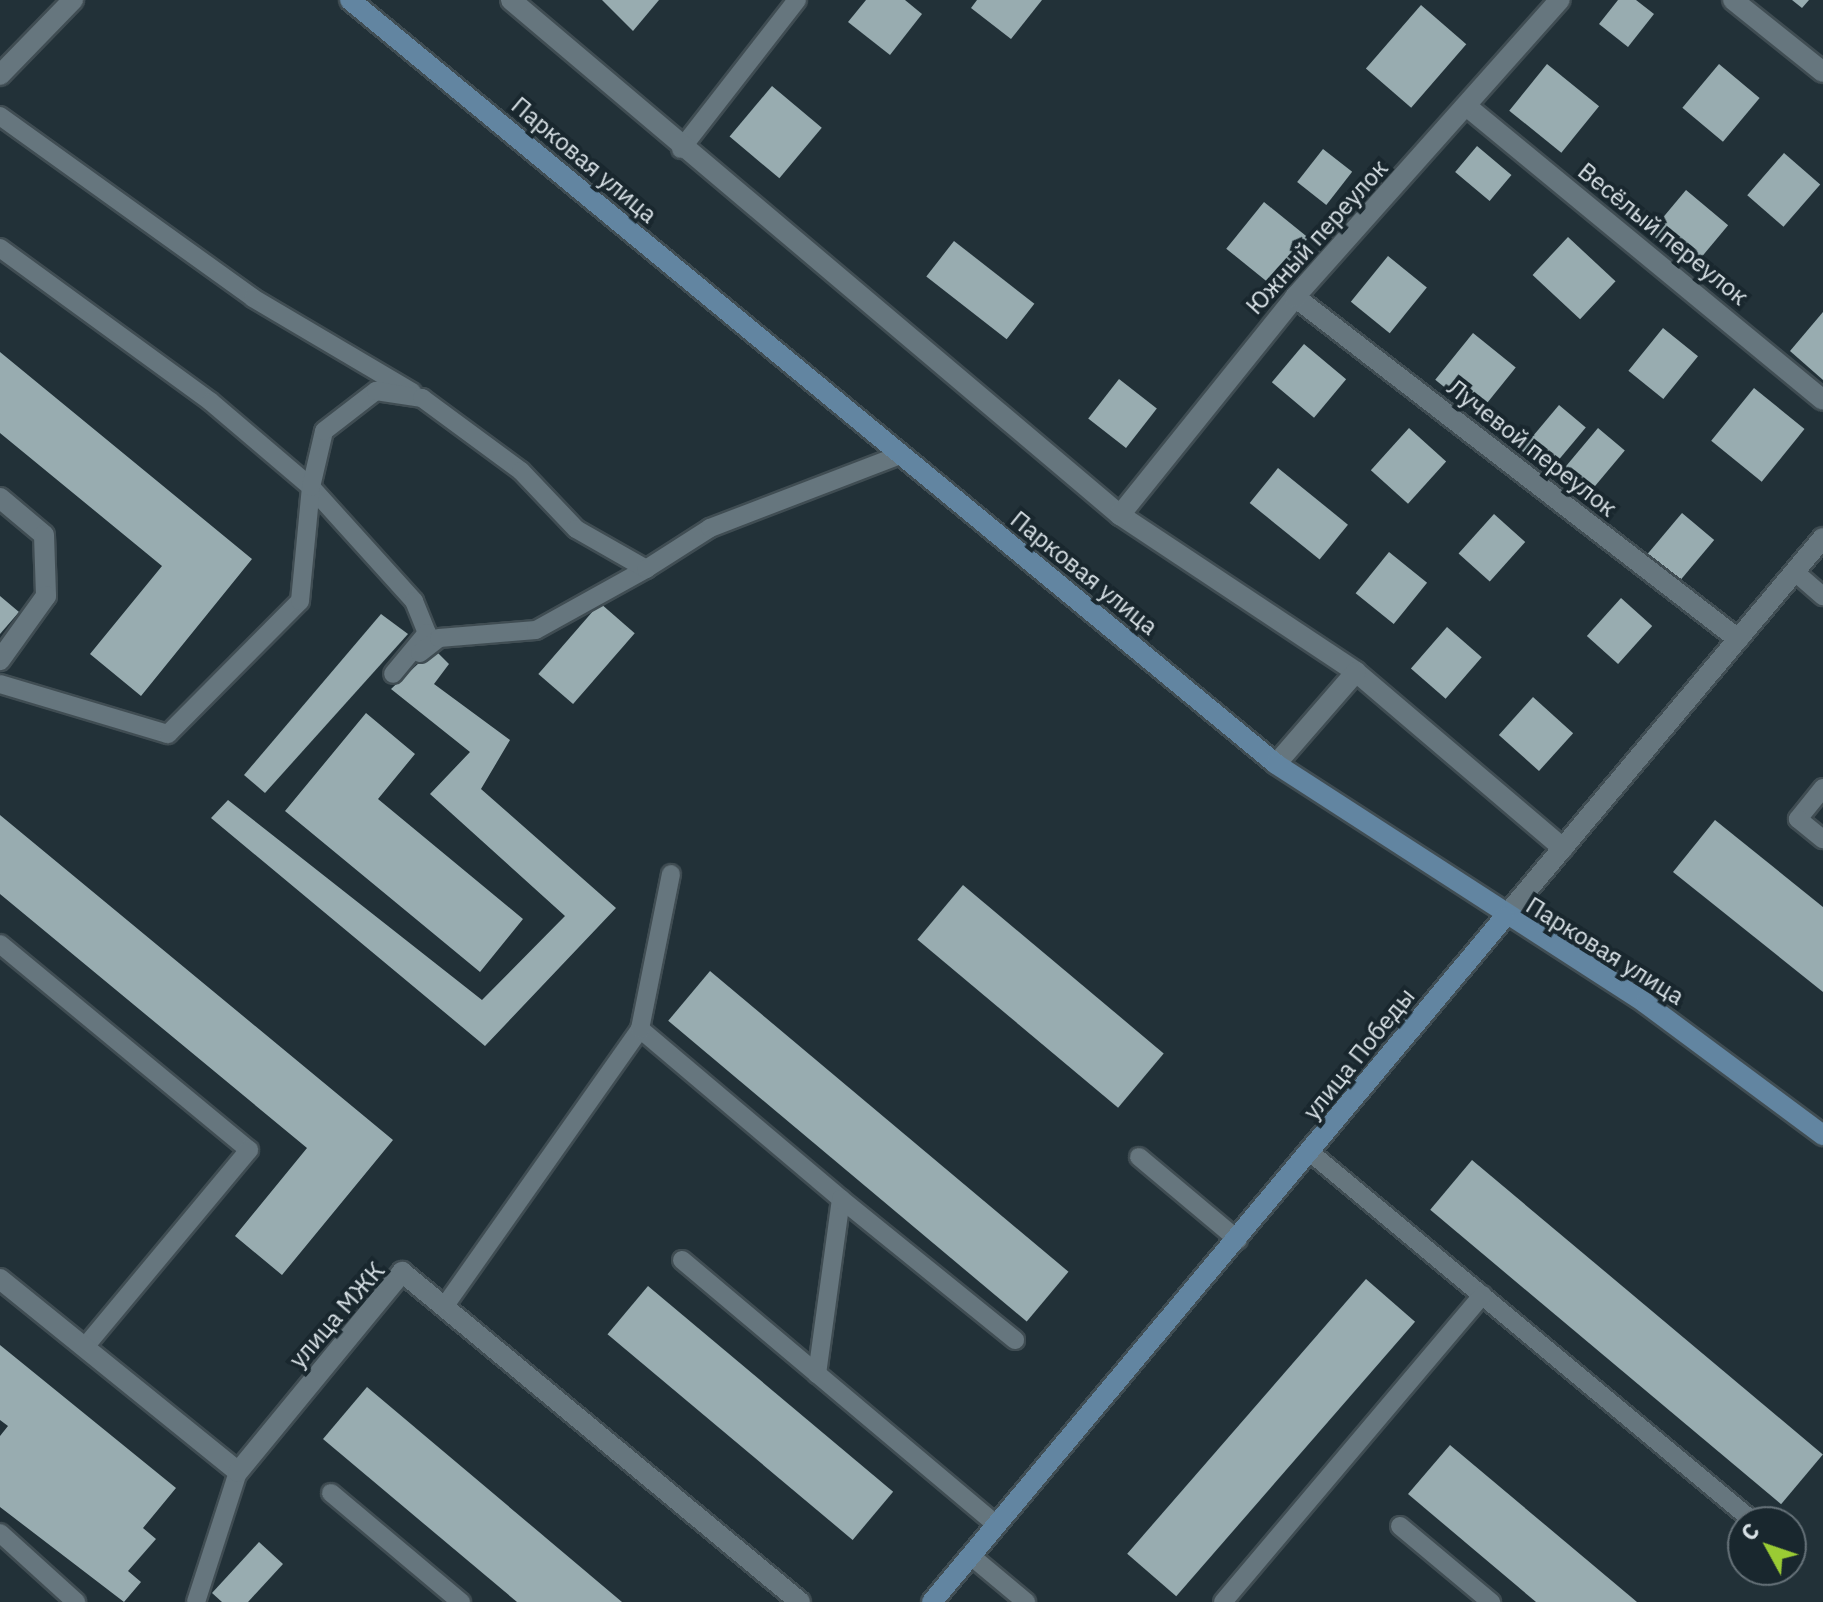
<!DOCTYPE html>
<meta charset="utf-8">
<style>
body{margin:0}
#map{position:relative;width:1823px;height:1602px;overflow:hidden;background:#223138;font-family:"IBM Plex Sans",sans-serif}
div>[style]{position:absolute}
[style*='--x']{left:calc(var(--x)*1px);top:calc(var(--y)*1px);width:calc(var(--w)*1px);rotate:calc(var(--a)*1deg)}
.building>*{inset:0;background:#98acb0;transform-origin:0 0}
.roads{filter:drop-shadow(2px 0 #404d53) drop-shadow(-2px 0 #404d53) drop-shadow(0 2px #404d53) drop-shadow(0 -2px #404d53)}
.lane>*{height:18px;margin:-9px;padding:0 9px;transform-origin:9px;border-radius:9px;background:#66767e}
.street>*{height:20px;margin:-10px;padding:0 10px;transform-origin:10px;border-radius:10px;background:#66767e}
.secondary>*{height:20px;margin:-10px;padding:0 10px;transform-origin:10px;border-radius:10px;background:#6285a1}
span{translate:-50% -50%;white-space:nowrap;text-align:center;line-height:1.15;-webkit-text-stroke:8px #19272e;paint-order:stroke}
.street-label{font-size:24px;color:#d8e1e6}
.north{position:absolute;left:1727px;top:1506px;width:80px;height:80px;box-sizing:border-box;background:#19272e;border:2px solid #657178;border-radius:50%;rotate:310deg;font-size:22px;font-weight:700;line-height:32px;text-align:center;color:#d8e1e6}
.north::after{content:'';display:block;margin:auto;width:28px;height:36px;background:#9acb34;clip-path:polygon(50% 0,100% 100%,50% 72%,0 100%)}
</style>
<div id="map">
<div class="building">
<i style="clip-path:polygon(602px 0,659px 0,633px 31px)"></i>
<i style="clip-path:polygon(866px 0,905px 0,922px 14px,890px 55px,848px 22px)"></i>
<i style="clip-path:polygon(977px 0,1042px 0,1011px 39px,971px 8px)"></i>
<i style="clip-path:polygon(1618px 0,1636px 0,1654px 14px,1628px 47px,1599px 24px)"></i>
<i style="clip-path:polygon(1792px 0,1809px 0,1802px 8px)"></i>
<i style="left:1421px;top:5px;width:60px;height:84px;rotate:41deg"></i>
<i style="left:1547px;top:64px;width:67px;height:60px;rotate:39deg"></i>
<i style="left:1719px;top:64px;width:53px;height:57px;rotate:40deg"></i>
<i style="left:772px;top:86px;width:65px;height:66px;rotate:40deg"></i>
<i style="left:1477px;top:146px;width:45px;height:34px;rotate:40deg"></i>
<i style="left:1323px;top:149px;width:37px;height:42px;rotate:38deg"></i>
<i style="left:1784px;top:153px;width:48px;height:56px;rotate:41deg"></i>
<i style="left:1686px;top:190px;width:55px;height:56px;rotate:40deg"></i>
<i style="left:1264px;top:202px;width:57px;height:60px;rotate:39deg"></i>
<i style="left:1568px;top:237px;width:65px;height:52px;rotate:43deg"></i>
<i style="left:954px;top:241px;width:102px;height:45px;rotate:38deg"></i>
<i style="left:1388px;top:256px;width:50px;height:59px;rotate:39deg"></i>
<i style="clip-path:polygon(1823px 312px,1823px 380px,1790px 351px)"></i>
<i style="left:1663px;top:328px;width:45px;height:55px;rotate:39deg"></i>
<i style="left:1473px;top:333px;width:55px;height:60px;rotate:39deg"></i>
<i style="left:1304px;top:344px;width:55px;height:50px;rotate:40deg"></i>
<i style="clip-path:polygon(0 352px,252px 559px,141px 696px,90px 654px,162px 566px,0 433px)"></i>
<i style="left:1119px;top:379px;width:48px;height:50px;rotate:38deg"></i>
<i style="left:1754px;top:388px;width:65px;height:68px;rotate:39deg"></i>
<i style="left:1559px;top:405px;width:35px;height:59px;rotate:40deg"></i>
<i style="left:1409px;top:428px;width:50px;height:57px;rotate:42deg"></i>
<i style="left:1598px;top:428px;width:35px;height:59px;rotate:40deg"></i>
<i style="left:1278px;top:468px;width:90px;height:45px;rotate:39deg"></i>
<i style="left:1682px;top:513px;width:42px;height:53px;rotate:40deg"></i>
<i style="left:1494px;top:514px;width:42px;height:53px;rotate:42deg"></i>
<i style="left:1389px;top:552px;width:49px;height:53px;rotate:39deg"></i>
<i style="clip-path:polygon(0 596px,19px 612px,0 634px)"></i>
<i style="left:1621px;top:598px;width:42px;height:51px;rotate:42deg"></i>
<i style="left:600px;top:603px;width:46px;height:94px;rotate:41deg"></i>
<i style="clip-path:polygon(381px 614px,408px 634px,265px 793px,244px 775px)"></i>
<i style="left:1447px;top:627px;width:46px;height:55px;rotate:41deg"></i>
<i style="clip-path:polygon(434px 649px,449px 664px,434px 684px,510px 740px,481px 789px,616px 908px,485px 1046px,211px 818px,228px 800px,482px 1000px,565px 916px,430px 794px,470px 752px,391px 689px)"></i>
<i style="left:1533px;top:697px;width:54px;height:51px;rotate:42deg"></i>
<i style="clip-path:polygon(366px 713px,415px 754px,378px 799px,523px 919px,480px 972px,285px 811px)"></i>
<i style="clip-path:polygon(0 815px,393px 1140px,282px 1275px,235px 1236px,307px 1148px,0 894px)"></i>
<i style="clip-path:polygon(1715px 820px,1823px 907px,1823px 992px,1673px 872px)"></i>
<i style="left:963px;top:885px;width:262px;height:71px;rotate:40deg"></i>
<i style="left:710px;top:971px;width:468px;height:65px;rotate:40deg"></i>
<i style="left:1472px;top:1160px;width:458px;height:65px;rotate:40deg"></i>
<i style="left:1366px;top:1279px;width:65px;height:364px;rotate:41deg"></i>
<i style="left:648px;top:1286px;width:320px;height:63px;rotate:40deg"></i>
<i style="clip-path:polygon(0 1345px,176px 1488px,143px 1528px,156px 1539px,128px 1571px,141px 1582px,124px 1602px,0 1507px,0 1436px,8px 1426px,0 1420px)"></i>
<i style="clip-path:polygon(367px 1387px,622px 1602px,517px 1602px,323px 1439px)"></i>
<i style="clip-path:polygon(1450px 1445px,1637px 1602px,1536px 1602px,1408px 1494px)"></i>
<i style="clip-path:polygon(259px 1542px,283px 1564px,248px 1602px,222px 1602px,212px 1593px)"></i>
</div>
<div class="roads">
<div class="lane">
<i style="--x:0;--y:116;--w:312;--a:35.7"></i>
<i style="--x:253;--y:298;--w:185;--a:30.6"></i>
<i style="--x:681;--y:149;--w:189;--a:-52.1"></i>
<i style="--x:0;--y:248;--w:261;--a:36.1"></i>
<i style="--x:211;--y:402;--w:131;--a:40.4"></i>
<i style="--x:311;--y:487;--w:154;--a:47.9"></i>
<i style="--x:414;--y:601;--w:35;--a:68"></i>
<i style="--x:427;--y:633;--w:53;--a:129.7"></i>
<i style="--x:1795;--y:572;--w:37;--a:41"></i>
<i style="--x:420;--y:653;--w:24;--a:-38"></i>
<i style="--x:439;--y:638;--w:97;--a:-4.7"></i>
<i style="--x:536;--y:630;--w:126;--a:-29"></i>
<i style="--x:0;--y:684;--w:175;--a:16.6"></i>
<i style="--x:168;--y:734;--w:187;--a:-45.2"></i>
<i style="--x:300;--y:601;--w:115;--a:-84.5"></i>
<i style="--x:311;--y:487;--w:57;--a:-76.9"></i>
<i style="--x:324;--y:431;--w:66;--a:-37.6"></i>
<i style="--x:376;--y:391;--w:47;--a:8.7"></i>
<i style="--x:422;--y:398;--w:123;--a:36.4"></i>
<i style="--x:521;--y:471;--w:80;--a:46.5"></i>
<i style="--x:576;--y:529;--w:81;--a:29.7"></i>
<i style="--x:646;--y:569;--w:76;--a:-32.6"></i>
<i style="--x:710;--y:528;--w:204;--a:-21"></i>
<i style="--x:1823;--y:788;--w:40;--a:129"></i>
<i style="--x:1798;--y:819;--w:32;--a:39"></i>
<i style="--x:0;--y:944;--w:323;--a:39.6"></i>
<i style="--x:249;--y:1150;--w:256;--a:129.8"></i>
<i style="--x:640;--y:1029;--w:263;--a:40.2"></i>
<i style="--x:841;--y:1199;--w:177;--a:97.8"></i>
<i style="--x:1311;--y:1153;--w:577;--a:39.79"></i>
<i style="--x:1139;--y:1157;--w:129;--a:40"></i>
<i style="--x:841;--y:1199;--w:224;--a:39"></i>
<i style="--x:682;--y:1260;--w:412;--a:40.1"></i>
<i style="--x:444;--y:1307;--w:340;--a:-54.8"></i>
<i style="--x:640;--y:1029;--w:158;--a:-78.7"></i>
<i style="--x:331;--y:1493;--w:170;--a:40"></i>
<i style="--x:1400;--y:1526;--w:119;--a:39.9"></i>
<i style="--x:0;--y:1533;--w:103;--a:42.2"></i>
<i style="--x:971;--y:1556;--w:72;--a:39.9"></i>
<i style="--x:196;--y:1602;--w:137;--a:-72.1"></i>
<i style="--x:1223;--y:1602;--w:402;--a:-49.8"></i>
</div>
<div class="street">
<i style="--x:511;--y:0;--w:798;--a:40.22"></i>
<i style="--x:1120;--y:515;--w:283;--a:33.6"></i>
<i style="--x:1356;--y:672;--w:272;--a:40.4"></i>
<i style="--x:1733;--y:0;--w:115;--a:38.7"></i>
<i style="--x:0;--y:75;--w:105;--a:-45.8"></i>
<i style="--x:1470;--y:109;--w:457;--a:39.5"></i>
<i style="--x:1295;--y:297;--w:560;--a:37.67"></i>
<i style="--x:0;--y:498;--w:57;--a:40.1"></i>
<i style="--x:44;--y:535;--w:61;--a:88.1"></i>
<i style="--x:46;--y:596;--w:79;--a:125.7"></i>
<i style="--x:1120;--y:515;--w:280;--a:-51.2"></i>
<i style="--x:1295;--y:297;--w:398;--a:-48.3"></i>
<i style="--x:1276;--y:764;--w:122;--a:-49"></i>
<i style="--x:1504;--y:918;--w:496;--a:-50"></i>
<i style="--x:0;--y:1279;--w:306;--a:39"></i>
<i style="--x:238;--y:1472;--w:259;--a:-50.6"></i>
<i style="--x:402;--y:1272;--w:517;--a:39.66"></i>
</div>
<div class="secondary">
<i style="--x:350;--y:0;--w:1200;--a:39.52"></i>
<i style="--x:1276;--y:764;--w:440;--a:32.9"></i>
<i style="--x:1645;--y:1003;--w:222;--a:36.6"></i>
<i style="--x:932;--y:1602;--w:892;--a:-50.1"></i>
</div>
</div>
<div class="street-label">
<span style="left:584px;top:160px;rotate:40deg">Парковая улица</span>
<span style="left:1663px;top:234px;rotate:39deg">Весёлый переулок</span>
<span style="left:1317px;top:237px;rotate:-48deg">Южный переулок</span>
<span style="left:1532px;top:448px;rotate:38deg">Лучевой переулок</span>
<span style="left:1084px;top:573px;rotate:39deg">Парковая улица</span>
<span style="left:1605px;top:951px;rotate:32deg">Парковая улица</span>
<span style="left:1359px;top:1054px;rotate:-51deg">улица Победы</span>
<span style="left:337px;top:1315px;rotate:-49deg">улица МЖК</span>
</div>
<div class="north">С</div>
</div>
